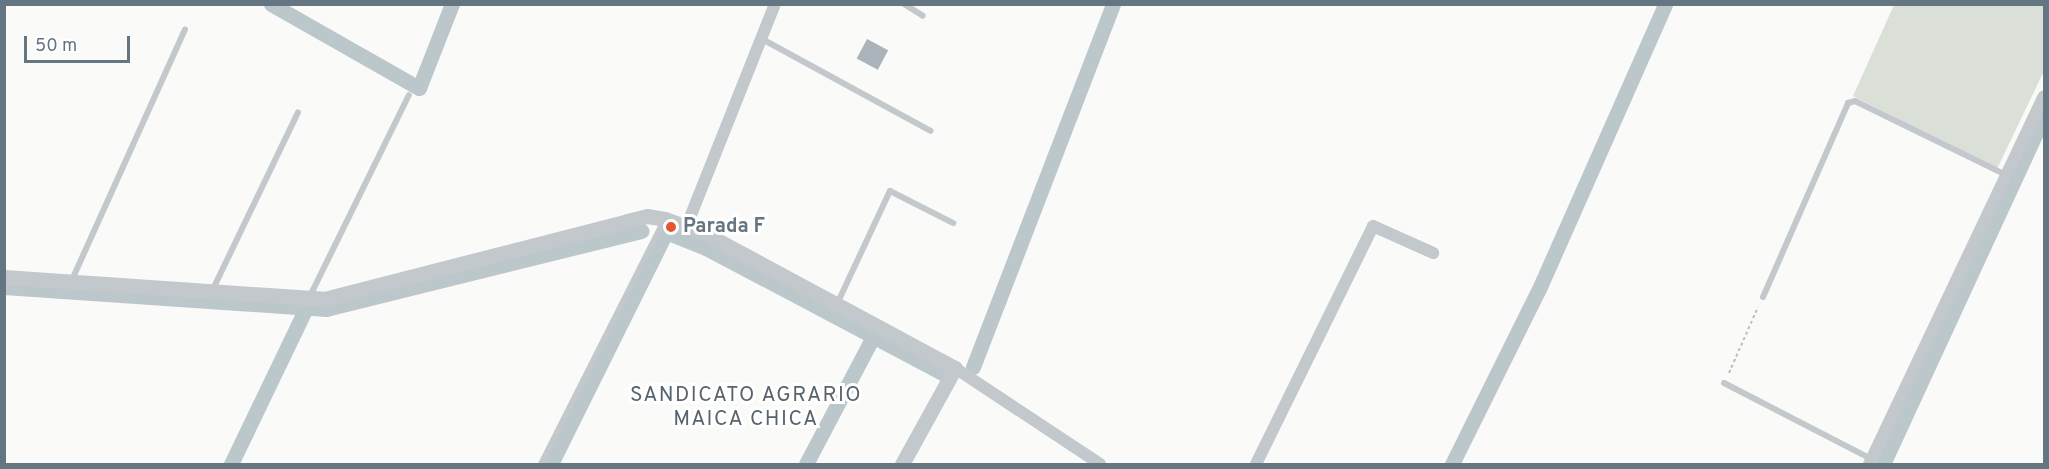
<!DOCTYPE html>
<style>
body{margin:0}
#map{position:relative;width:2049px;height:469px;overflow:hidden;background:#fafaf8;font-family:Overpass,sans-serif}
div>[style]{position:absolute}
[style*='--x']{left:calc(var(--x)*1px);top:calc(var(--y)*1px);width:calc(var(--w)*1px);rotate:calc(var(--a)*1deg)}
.green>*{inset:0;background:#dadfd7}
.canal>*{height:15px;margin:-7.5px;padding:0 7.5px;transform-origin:7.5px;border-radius:7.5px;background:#bbc7cb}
.building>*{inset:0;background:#aab3b9;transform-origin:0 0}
.path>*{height:2px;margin-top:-1px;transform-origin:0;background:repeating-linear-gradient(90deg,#bbbfc2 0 3px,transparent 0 6px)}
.service>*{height:6px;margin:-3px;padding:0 3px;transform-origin:3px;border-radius:3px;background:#c3c8cc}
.minor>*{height:12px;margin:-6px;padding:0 6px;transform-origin:6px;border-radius:6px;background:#c3c8cc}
.tertiary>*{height:15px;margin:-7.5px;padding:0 7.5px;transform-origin:7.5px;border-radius:7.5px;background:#c3c8cc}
.dots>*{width:16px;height:16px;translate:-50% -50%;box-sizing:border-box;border:3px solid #fff;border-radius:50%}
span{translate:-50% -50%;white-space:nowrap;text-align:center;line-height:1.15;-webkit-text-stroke:6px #fff;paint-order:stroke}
.poi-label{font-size:20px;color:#657683;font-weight:700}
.left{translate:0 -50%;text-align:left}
.neighbourhood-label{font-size:21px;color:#57646e;letter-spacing:1.5px}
.frame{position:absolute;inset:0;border:6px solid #657683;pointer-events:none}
.scale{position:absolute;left:24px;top:36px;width:106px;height:27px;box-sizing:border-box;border:3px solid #657683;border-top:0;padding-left:8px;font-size:18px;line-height:21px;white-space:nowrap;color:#657683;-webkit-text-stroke:4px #fff;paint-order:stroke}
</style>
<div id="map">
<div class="green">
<i style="clip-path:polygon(1894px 5px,2044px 5px,2044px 71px,1997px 169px,1853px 96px)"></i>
</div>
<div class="canal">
<i style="--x:271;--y:4;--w:170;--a:29.6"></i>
<i style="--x:419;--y:88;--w:90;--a:-68.6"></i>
<i style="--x:4;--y:287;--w:323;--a:3.9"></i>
<i style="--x:326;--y:309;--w:325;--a:-13.9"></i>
<i style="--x:973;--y:367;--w:389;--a:-68.9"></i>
<i style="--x:231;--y:464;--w:173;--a:-64.3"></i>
<i style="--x:551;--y:464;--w:259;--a:-63.6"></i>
<i style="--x:666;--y:232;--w:43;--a:21.8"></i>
<i style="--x:706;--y:248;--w:267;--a:27.9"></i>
<i style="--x:806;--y:464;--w:144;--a:-62.2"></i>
<i style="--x:1452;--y:464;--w:195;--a:-63.6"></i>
<i style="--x:1539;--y:289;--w:312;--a:-66.1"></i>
<i style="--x:1883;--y:464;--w:383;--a:-65.2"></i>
</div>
<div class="building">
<i style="left:867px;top:39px;width:24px;height:22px;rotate:28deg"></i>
</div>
<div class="path">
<i style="--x:1729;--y:373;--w:72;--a:-66.3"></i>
</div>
<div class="service">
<i style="--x:904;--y:4;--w:22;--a:32"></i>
<i style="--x:762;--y:39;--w:192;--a:28.6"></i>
<i style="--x:71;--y:282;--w:277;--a:-65.7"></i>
<i style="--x:213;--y:289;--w:196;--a:-64.3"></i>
<i style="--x:1763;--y:297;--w:212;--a:-66.3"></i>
<i style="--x:1848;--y:103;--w:7;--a:-16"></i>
<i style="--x:1855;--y:101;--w:168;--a:26.1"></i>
<i style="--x:309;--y:298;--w:226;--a:-63.8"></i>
<i style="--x:837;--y:304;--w:125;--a:-64.9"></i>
<i style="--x:890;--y:191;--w:71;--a:26.9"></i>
<i style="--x:1724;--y:383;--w:165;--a:27.3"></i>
<i style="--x:541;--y:464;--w:275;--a:-63.2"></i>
</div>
<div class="minor">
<i style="--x:687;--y:225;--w:238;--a:-68.3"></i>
<i style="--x:955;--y:368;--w:174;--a:33.5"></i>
<i style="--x:1256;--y:464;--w:265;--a:-63.8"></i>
<i style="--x:1373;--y:226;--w:66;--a:24.2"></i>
<i style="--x:1869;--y:464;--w:407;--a:-64.6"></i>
</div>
<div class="tertiary">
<i style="--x:4;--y:277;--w:321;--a:3.9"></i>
<i style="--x:324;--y:299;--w:313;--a:-14.4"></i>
<i style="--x:627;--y:221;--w:21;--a:-14"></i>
<i style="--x:647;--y:216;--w:18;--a:9"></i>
<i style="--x:665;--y:219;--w:41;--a:19.7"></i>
<i style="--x:704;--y:233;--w:285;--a:28.3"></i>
<i style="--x:955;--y:368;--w:110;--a:118.9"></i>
</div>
<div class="dots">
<i style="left:671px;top:227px;background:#e4572e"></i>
</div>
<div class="poi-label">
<span class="left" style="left:683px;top:227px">Parada F</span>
</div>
<div class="neighbourhood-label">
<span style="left:746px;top:408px">SANDICATO AGRARIO<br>MAICA CHICA</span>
</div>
<div class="frame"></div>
<div class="scale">50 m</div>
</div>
